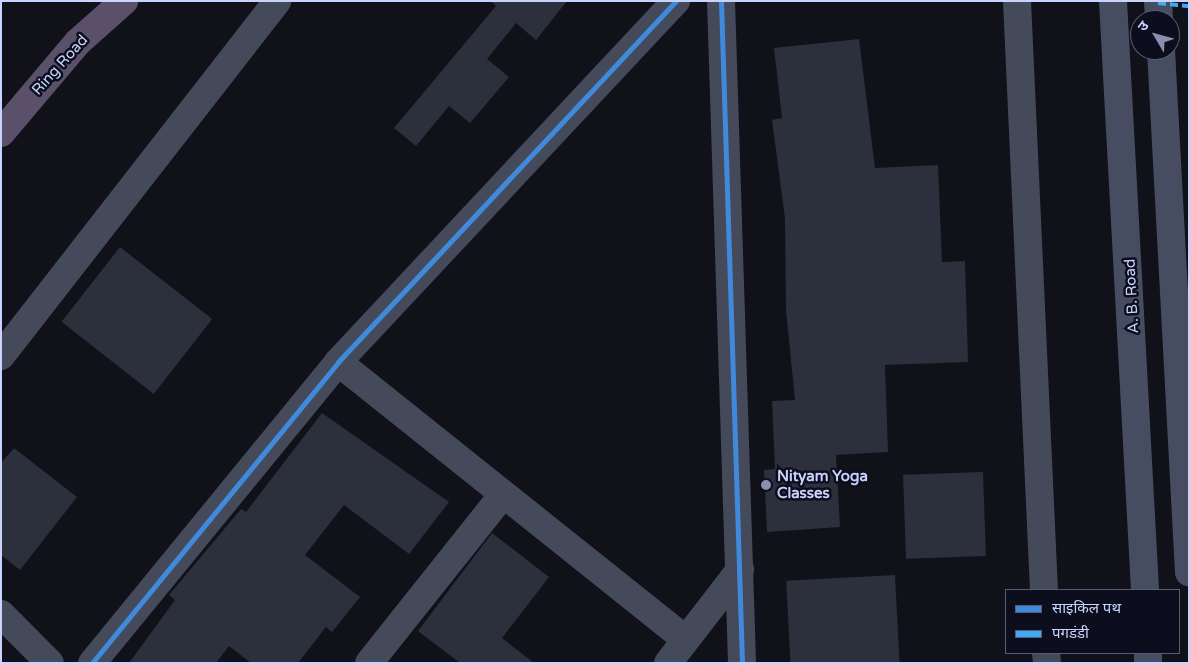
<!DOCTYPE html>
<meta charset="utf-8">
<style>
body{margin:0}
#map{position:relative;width:1190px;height:664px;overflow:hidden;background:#101119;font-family:"Varela Round","Noto Sans Devanagari",sans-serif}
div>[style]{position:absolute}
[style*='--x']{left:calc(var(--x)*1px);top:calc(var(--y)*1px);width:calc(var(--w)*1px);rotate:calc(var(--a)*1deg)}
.building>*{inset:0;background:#2c2f3c;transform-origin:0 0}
.minor>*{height:28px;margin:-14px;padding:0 14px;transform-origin:14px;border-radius:14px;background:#444a5a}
.secondary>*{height:28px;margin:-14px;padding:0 14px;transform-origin:14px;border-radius:14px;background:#474d60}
.trunk>*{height:28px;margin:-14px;padding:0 14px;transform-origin:14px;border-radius:14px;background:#5a506a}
.quiet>*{height:4px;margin-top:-2px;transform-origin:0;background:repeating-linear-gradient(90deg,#3fa9f5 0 8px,transparent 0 12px)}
.cycleway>*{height:5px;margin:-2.5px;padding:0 2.5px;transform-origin:2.5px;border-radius:2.5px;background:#408adc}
.dots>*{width:14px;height:14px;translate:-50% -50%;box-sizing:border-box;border:2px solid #0c0e1d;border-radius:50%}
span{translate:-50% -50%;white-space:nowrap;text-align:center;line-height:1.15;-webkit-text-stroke:5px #0c0e1d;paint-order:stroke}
.street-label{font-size:15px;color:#c9d4fe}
.poi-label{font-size:15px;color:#c9d4fe;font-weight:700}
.left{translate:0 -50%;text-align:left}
.frame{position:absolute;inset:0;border:2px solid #c9d4fe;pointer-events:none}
.legend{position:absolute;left:1005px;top:589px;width:175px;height:65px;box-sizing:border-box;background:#0c0e1d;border:1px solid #585d77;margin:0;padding:6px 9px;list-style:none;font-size:15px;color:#c9d4fe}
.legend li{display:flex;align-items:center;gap:10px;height:25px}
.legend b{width:25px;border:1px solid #585d77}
.north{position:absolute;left:1130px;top:10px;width:50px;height:50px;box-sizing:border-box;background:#0c0e1d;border:1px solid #585d77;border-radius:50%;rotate:307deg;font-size:14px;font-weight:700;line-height:20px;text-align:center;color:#c9d4fe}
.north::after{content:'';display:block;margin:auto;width:18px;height:22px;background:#8890ae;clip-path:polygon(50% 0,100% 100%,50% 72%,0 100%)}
</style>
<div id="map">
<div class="building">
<i style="clip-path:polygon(490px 1px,567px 1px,536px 40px,516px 23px,487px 59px,509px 77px,470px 123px,449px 106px,416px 146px,394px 128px,496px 6px)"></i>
<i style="clip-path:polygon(859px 39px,875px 168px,938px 165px,942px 262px,965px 261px,968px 362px,885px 365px,888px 452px,836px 455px,840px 527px,767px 532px,764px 470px,775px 469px,772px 401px,795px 400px,786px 310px,785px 219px,772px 120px,782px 118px,774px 48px)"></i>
<i style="left:120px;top:247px;width:117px;height:95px;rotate:38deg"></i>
<i style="clip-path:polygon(322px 413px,449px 502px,409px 554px,344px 505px,305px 555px,360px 597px,332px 632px,326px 627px,298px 663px,251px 663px,229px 646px,216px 663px,129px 663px,175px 600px,169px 595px,241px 509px,246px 512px)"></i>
<i style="clip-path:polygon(14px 448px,77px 497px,20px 570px,1px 555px,1px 463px)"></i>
<i style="left:983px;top:472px;width:84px;height:80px;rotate:88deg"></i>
<i style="clip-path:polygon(492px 533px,549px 577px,502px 638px,534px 663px,460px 663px,418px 631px)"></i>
<i style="left:895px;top:575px;width:88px;height:109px;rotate:87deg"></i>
</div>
<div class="minor">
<i style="--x:721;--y:1;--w:662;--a:88.18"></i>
<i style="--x:1017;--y:1;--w:590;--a:87.38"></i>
<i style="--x:1;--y:356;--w:450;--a:-52.1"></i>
<i style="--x:338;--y:362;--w:444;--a:38.6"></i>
<i style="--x:1;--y:614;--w:69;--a:45"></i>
<i style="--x:1046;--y:653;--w:10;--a:84"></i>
<i style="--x:92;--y:663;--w:389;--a:-50.7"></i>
<i style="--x:338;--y:362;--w:495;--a:-46.9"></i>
<i style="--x:369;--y:663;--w:213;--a:-51.5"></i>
<i style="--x:668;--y:663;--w:118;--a:-52.3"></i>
</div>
<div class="secondary">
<i style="--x:1113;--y:1;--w:590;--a:86.89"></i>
<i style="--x:1158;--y:1;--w:19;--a:87"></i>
<i style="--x:1161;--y:50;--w:523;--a:86.93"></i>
<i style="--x:1148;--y:653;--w:10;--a:90"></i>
</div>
<div class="trunk">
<i style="--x:1;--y:133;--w:119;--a:-49.8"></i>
<i style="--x:78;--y:42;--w:62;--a:-41.7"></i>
</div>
<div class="quiet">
<i style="--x:1158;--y:3;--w:31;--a:6"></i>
</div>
<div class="cycleway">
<i style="--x:721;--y:1;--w:662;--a:88.18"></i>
<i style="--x:92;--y:663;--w:389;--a:-50.7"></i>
<i style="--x:338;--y:362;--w:495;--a:-46.9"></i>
</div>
<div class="dots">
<i style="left:766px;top:485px;background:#8890ae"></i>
</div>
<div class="street-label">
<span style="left:60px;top:65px;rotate:-48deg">Ring Road</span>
<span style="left:1132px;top:296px;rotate:-93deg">A. B. Road</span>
</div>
<div class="poi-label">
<span class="left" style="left:777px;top:485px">Nityam Yoga<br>Classes</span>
</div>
<div class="frame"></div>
<ul class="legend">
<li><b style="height:6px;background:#408adc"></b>साइकिल पथ</li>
<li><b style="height:6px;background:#3fa9f5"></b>पगडंडी</li>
</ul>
<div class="north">उ</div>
</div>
